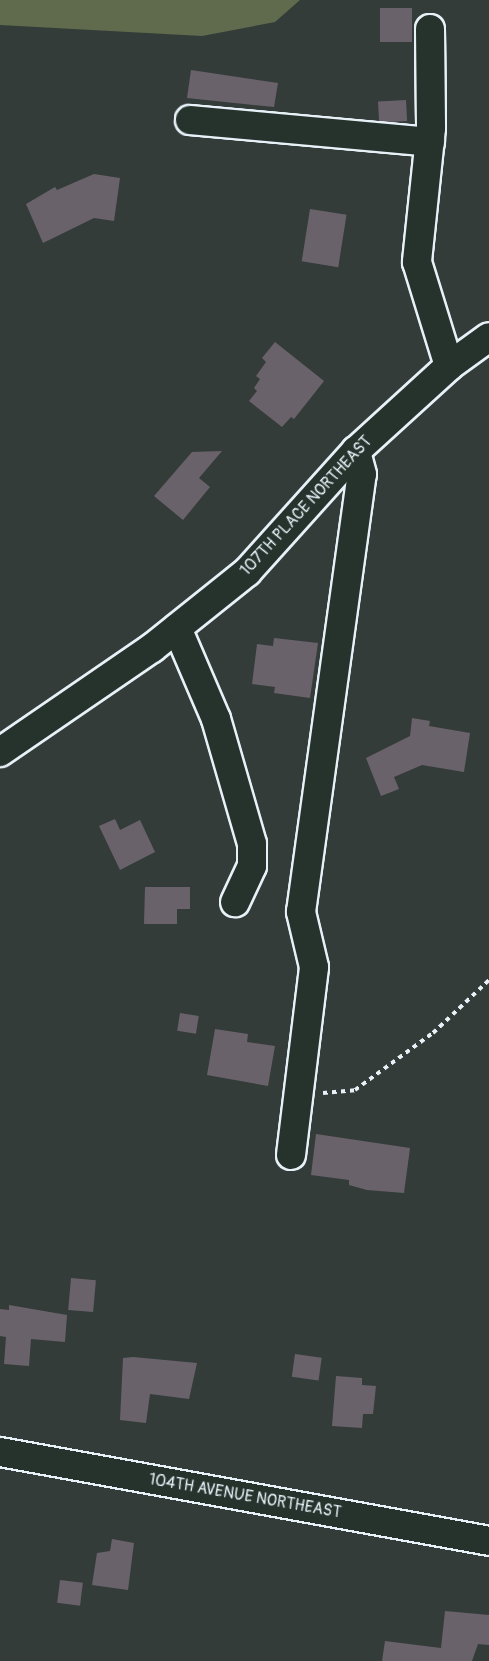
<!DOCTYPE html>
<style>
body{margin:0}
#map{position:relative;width:489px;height:1661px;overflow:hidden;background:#343c39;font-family:Pangolin,sans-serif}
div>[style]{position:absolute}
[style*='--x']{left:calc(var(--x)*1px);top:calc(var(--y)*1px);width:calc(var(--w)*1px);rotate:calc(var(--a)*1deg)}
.green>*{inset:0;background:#5f6b4c}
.building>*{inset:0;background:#6a626a;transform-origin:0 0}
.path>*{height:4px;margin-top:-2px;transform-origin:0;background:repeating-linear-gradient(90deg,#e8f1f8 0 4.5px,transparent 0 9px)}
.roads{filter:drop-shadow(2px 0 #e8f1f8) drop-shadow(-2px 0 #e8f1f8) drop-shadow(0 2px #e8f1f8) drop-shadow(0 -2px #e8f1f8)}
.minor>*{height:28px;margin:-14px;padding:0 14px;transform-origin:14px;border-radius:14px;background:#26332d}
span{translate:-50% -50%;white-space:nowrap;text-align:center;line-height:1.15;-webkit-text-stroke:5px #26332d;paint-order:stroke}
.street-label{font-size:16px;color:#e8f1f8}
</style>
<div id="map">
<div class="green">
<i style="clip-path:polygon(0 0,300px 0,275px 22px,202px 36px,0 25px)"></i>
</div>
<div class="building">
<i style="left:412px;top:8px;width:34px;height:32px;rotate:90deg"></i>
<i style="clip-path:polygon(191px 70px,278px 83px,274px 107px,187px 98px)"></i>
<i style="left:406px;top:100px;width:21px;height:28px;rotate:87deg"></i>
<i style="clip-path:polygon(94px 174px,120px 178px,114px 221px,94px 218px,43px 243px,26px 204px,55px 187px,57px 190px)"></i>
<i style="left:310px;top:209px;width:37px;height:53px;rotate:9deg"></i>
<i style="clip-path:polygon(275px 342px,324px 381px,294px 419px,291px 417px,282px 427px,249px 401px,257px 391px,254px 388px,260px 379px,256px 376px,266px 362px,262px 358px)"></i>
<i style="clip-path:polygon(222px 451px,199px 478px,210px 487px,183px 520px,154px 496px,192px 452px)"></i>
<i style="clip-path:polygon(274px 638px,318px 643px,310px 698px,274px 693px,275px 687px,252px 684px,257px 644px,273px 646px)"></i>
<i style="clip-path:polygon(412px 718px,430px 721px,429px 726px,470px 733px,464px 772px,422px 765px,394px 777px,399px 789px,381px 796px,366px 758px,410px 736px)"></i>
<i style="clip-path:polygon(115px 819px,120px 830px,140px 820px,155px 852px,120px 870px,99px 826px)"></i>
<i style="clip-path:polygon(145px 887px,190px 887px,190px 909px,177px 909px,177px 924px,144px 924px)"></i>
<i style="left:180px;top:1013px;width:19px;height:18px;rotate:9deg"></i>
<i style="clip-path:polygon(215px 1029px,248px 1034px,247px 1042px,275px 1046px,268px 1086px,207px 1075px)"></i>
<i style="clip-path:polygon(316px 1134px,410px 1148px,404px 1193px,367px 1190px,349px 1185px,349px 1180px,311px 1175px)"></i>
<i style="left:71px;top:1278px;width:25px;height:32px;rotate:5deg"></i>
<i style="clip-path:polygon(9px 1305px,67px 1315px,65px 1342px,31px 1339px,29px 1366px,4px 1364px,6px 1337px,0 1336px,0 1309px,9px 1310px)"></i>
<i style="left:295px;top:1354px;width:27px;height:23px;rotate:8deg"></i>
<i style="clip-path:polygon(133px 1357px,197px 1363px,189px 1399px,150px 1394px,146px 1423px,120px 1420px,123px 1358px)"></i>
<i style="clip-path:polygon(336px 1376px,362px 1378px,362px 1385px,376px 1386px,373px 1414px,363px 1414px,362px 1428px,332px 1426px)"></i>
<i style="clip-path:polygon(112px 1539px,134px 1543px,128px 1590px,92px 1585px,97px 1553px,110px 1551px)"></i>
<i style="left:60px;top:1580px;width:23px;height:23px;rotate:7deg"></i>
<i style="clip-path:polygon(445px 1611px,489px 1615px,489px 1645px,478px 1644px,472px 1661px,382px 1661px,385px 1641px,441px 1648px)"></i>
</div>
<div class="path">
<i style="--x:323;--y:1093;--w:32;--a:-5"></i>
<i style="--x:355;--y:1090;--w:97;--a:-36.2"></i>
<i style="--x:433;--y:1033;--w:77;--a:-43.4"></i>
</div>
<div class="roads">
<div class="minor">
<i style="--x:430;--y:29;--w:99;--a:89.4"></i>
<i style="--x:431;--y:128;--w:135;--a:96"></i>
<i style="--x:417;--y:262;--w:109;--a:72.9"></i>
<i style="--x:190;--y:120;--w:241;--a:5.2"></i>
<i style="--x:177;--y:628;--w:99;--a:66.8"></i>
<i style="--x:216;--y:719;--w:130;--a:73.9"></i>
<i style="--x:252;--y:844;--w:22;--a:90"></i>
<i style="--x:252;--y:866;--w:40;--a:115"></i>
<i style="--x:0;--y:752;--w:184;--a:-34.4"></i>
<i style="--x:152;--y:648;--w:122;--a:-38.7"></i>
<i style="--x:247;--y:572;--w:163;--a:-48"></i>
<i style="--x:356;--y:451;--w:126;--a:-42.4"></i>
<i style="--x:449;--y:366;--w:49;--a:-35.9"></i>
<i style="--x:291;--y:1155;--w:189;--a:-83"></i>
<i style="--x:314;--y:967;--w:57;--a:-103.3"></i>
<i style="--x:301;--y:912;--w:442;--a:-82.1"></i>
<i style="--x:362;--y:474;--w:24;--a:-105"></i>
<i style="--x:0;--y:1452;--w:497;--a:10.3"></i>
</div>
</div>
<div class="street-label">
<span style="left:306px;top:506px;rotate:-47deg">107TH PLACE NORTHEAST</span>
<span style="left:245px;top:1496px;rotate:10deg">104TH AVENUE NORTHEAST</span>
</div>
</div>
